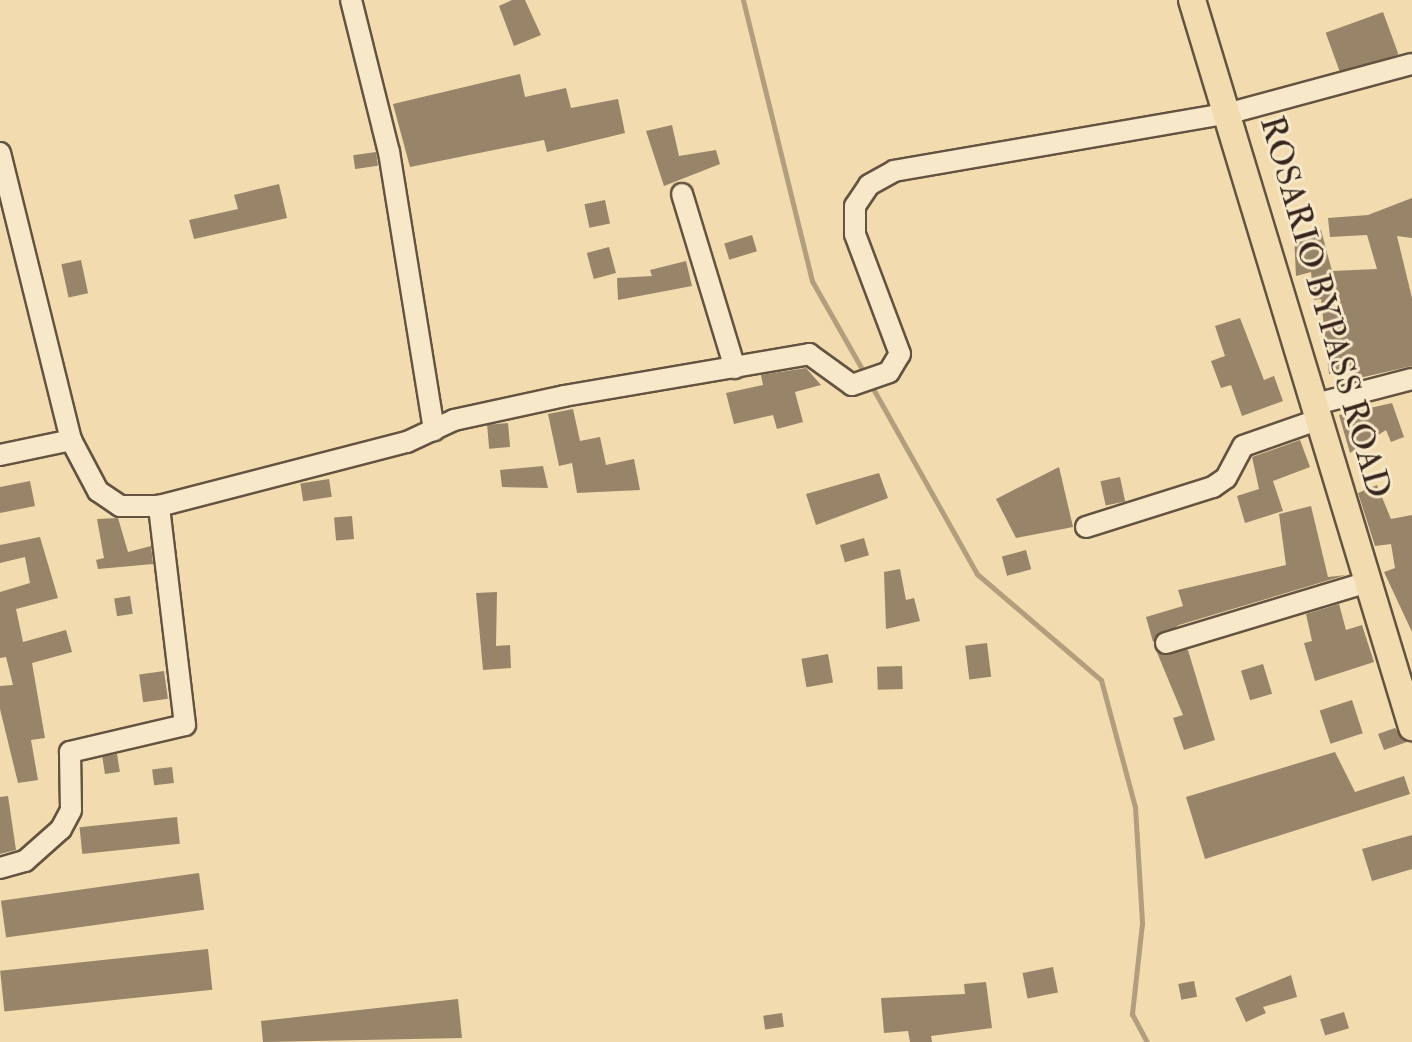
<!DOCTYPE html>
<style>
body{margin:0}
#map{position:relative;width:1412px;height:1042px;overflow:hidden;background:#f2dbae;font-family:"IM FELL Double Pica",serif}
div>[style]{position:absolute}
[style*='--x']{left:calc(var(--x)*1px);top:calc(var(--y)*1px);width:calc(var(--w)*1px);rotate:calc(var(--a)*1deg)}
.stream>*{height:5px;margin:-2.5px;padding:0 2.5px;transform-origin:2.5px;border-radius:2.5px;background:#b29d7d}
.building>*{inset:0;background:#988468;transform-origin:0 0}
.roads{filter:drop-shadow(2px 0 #655341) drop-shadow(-2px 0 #655341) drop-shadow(0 2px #655341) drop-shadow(0 -2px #655341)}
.minor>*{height:20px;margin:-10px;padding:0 10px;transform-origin:10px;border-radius:10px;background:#f7e8ca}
.major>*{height:26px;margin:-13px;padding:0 13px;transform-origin:13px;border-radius:13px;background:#f2dbae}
span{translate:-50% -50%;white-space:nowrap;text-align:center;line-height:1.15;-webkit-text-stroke:6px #f7e8ca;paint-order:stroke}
.street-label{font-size:34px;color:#36261d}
</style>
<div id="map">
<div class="stream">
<i style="--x:743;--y:0;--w:289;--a:76.2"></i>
<i style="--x:812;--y:281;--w:109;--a:60.4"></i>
<i style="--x:871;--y:385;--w:217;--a:60.7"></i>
<i style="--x:977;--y:574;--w:163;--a:40.5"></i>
<i style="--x:1101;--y:680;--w:131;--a:75"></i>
<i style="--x:1135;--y:807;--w:116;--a:86.5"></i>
<i style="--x:1142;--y:923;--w:92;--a:96.3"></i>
<i style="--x:1132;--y:1014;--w:32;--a:62"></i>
</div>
<div class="building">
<i style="clip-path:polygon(512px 0,525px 0,541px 35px,514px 46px,499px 6px)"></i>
<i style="left:1383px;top:12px;width:45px;height:61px;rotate:70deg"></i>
<i style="clip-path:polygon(520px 74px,525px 97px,566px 88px,571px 108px,618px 99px,625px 133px,547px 152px,544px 140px,410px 167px,393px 104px)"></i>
<i style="clip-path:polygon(672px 125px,679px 156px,716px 150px,720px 164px,664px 186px,646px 131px)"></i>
<i style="left:376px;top:152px;width:14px;height:23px;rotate:82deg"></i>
<i style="clip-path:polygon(279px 184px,287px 218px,194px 239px,189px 220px,238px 209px,234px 195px)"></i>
<i style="clip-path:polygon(1412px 198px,1412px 238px,1397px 236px,1412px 298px,1412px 366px,1355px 379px,1352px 370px,1329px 374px,1321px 299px,1314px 300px,1311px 272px,1296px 276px,1294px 236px,1321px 230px,1332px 271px,1377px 269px,1367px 235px,1330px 237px,1328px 218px,1368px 215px)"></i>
<i style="left:605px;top:200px;width:24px;height:21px;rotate:78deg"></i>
<i style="left:752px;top:235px;width:17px;height:29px;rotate:73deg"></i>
<i style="left:609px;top:247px;width:27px;height:23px;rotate:75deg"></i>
<i style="left:81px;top:260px;width:34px;height:20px;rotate:78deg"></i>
<i style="clip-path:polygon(686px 261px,692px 286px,618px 300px,617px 278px,652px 276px,650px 270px)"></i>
<i style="clip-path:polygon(1240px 318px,1264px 380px,1274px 376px,1283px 401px,1242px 416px,1231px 385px,1221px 388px,1211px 361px,1225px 356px,1215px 326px)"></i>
<i style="clip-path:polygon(806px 368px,821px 385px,795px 392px,803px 422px,777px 429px,773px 415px,734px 424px,726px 393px,763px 385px,761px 375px)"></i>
<i style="clip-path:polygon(1392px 403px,1404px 437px,1391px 442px,1386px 430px,1350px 453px,1339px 415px)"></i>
<i style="clip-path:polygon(573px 409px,580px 441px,600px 437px,606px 465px,634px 459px,640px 490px,577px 493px,572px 463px,559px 466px,548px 414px)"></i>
<i style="left:508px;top:423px;width:24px;height:21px;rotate:85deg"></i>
<i style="clip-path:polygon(1300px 440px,1310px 467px,1273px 481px,1283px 511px,1245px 523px,1237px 496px,1259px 489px,1252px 457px)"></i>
<i style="clip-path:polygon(543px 466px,548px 488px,502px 487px,500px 470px)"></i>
<i style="clip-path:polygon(1059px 467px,1073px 527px,1016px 538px,996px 499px)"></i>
<i style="clip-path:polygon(879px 473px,888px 498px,816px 525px,806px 494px)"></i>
<i style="left:1120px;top:477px;width:25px;height:20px;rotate:78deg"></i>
<i style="left:329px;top:479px;width:18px;height:29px;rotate:81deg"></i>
<i style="clip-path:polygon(30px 481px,35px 506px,0 513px,0 487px)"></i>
<i style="clip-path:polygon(1377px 485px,1391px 519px,1412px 515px,1412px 632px,1384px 572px,1395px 568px,1391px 544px,1375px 546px,1358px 493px)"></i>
<i style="clip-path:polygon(1311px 506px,1328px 577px,1346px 575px,1179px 625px,1153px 642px,1146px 617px,1183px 606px,1178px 590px,1286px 565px,1279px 514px)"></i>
<i style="left:352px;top:516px;width:23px;height:18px;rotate:85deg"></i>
<i style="clip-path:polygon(118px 518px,128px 552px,151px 546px,153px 564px,98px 569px,96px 560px,104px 558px,97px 519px)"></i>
<i style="clip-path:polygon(40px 537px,58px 598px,16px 609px,23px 642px,66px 630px,72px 652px,32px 663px,45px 738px,31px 740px,38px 780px,18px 783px,0 709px,0 686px,13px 685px,6px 657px,0 658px,0 592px,30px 583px,25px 557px,0 563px,0 545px)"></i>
<i style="left:864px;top:538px;width:18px;height:25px;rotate:74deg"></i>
<i style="left:1026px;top:550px;width:20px;height:25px;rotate:75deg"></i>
<i style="clip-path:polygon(900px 569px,906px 600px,914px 598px,920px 621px,886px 629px,884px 572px)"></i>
<i style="clip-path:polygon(497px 592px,496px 646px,510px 645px,511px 668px,483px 670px,476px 593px)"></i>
<i style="left:130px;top:596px;width:18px;height:16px;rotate:81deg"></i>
<i style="clip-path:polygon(1339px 604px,1346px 630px,1362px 625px,1374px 662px,1315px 681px,1304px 643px,1312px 641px,1306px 614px)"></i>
<i style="left:987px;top:643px;width:34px;height:22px;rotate:83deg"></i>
<i style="clip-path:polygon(1156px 650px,1188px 650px,1215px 740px,1184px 750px,1173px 718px,1183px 715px)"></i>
<i style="left:828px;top:654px;width:29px;height:27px;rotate:80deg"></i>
<i style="left:1263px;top:664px;width:31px;height:23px;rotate:73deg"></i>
<i style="left:902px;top:666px;width:23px;height:25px;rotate:88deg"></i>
<i style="left:164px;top:671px;width:28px;height:25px;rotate:82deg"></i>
<i style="left:1352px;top:700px;width:35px;height:34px;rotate:72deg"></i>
<i style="clip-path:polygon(1395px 728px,1407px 742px,1384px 750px,1378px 734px)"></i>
<i style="clip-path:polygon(1335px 752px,1355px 792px,1404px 776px,1410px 794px,1205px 859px,1186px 797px)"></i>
<i style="left:117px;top:754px;width:18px;height:15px;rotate:81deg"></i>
<i style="left:172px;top:767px;width:16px;height:20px;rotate:83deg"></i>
<i style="clip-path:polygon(8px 796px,16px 850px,0 854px,0 797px)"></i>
<i style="left:177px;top:817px;width:27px;height:98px;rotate:84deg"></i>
<i style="clip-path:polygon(1412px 835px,1412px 869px,1372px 881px,1362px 849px)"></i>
<i style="left:199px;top:873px;width:37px;height:200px;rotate:82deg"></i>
<i style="left:208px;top:949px;width:41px;height:209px;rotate:84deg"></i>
<i style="left:1053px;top:967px;width:26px;height:31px;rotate:79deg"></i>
<i style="clip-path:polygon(1291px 975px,1297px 997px,1263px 1007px,1266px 1013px,1246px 1022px,1235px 998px)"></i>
<i style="left:1194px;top:981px;width:16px;height:16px;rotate:79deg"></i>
<i style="clip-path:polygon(986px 982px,992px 1028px,931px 1036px,932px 1042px,910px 1042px,908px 1031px,884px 1033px,881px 998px,965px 994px,964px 984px)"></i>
<i style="clip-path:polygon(458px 999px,462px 1038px,263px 1042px,261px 1021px)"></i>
<i style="left:1344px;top:1012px;width:17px;height:25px;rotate:73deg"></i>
<i style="left:782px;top:1013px;width:14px;height:19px;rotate:82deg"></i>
</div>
<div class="roads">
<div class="minor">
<i style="--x:351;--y:0;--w:157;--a:76"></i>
<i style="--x:389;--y:152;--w:282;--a:80.8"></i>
<i style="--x:0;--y:153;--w:296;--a:76.1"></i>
<i style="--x:682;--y:194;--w:182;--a:73.1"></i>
<i style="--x:1316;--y:404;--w:99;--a:-14.6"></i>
<i style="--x:0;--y:455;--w:73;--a:-11.9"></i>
<i style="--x:71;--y:440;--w:58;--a:62.1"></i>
<i style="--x:98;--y:491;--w:27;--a:34"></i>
<i style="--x:120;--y:506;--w:39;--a:0"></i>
<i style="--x:159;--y:506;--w:256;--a:-14.5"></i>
<i style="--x:407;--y:442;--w:52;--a:-25.1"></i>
<i style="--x:454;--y:420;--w:113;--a:-12.3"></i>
<i style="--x:564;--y:396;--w:249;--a:-9.7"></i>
<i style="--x:809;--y:354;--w:53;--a:35.8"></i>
<i style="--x:852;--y:385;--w:39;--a:-19"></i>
<i style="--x:889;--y:372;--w:21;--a:-59"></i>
<i style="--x:900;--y:354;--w:128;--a:-110.6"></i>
<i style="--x:855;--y:234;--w:28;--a:-90"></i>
<i style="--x:855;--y:206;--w:25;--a:-56"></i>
<i style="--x:869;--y:185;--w:29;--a:-29"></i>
<i style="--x:894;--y:171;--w:341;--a:-9.8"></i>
<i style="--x:1230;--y:113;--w:188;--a:-15.1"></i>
<i style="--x:1086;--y:527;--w:133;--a:-17.5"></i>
<i style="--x:1213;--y:487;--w:16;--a:-35"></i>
<i style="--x:1226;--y:478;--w:36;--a:-62"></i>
<i style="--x:1243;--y:446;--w:82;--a:-19.3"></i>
<i style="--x:1166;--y:643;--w:211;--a:-16.8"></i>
<i style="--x:0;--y:868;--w:26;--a:-16"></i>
<i style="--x:25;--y:861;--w:48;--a:-41.6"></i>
<i style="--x:61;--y:829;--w:21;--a:-62"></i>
<i style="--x:71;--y:810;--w:58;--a:-91"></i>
<i style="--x:70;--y:752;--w:118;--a:-13.2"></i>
<i style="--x:185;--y:725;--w:221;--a:-96.8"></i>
</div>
<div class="major">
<i style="--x:1192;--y:0;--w:760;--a:73.16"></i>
</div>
</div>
<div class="street-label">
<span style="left:1325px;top:307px;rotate:74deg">ROSARIO BYPASS ROAD</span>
</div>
</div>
